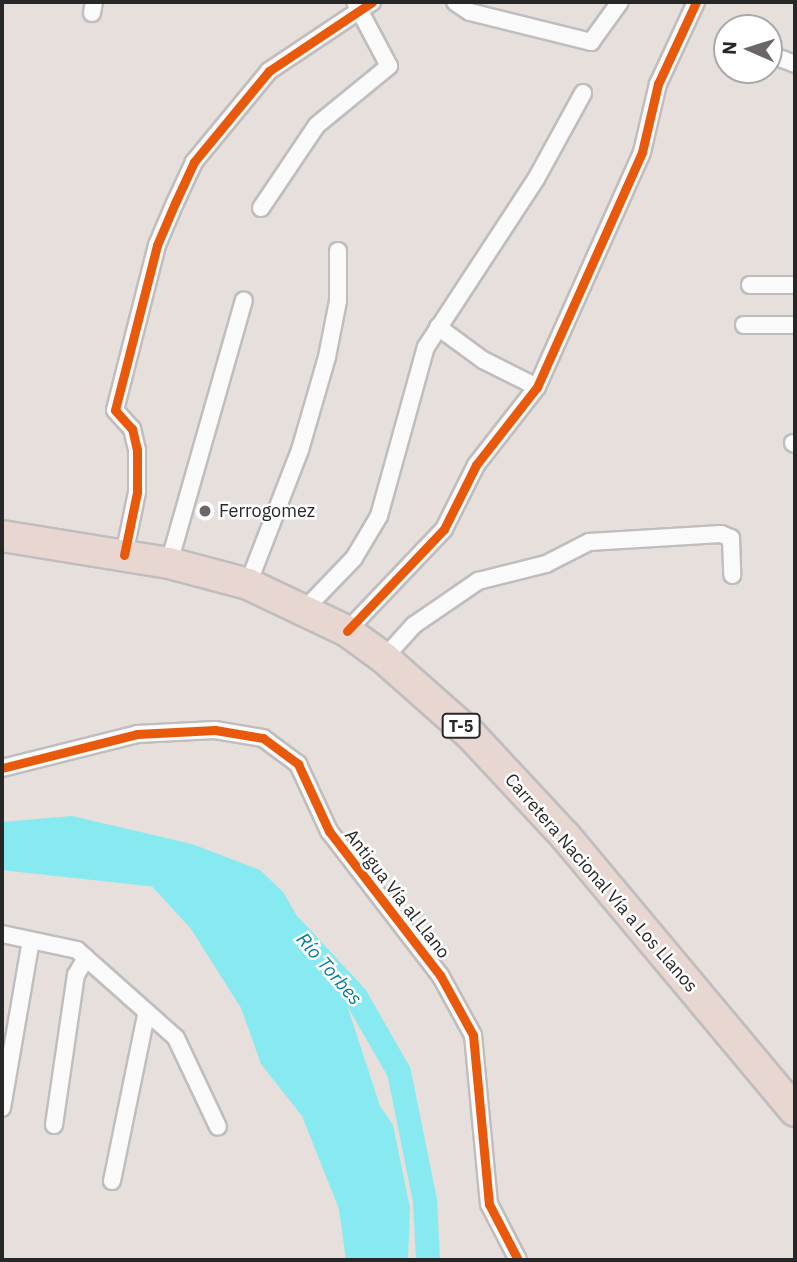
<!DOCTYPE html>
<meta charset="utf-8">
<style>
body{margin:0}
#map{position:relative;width:797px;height:1262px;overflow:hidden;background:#e6dfdb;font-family:"IBM Plex Sans",sans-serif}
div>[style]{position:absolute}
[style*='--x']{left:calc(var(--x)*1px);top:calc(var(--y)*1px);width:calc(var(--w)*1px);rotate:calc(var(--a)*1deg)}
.water>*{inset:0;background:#87eaf0}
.river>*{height:24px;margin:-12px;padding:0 12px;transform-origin:12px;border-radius:12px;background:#87eaf0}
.roads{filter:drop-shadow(2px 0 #bfbdbe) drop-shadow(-2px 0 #bfbdbe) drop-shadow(0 2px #bfbdbe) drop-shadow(0 -2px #bfbdbe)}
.street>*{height:16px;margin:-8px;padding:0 8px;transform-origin:8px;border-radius:8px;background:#fbfafa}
.highway>*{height:30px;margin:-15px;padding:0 15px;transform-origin:15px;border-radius:15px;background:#e8d6d1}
.cycleway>*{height:9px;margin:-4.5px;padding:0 4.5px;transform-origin:4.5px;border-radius:4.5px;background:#e8590c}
.dots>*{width:19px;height:19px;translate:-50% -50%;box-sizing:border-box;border:4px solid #fff;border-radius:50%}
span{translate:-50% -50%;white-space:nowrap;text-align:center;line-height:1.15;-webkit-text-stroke:5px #fff;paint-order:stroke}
.shield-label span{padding:2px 5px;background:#fff;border:2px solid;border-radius:5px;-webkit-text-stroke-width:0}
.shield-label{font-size:16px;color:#272727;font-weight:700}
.poi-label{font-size:18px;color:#272727}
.left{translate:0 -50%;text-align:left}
.street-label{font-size:18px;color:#272727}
.water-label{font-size:19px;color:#037d92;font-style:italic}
.frame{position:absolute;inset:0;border:4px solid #272727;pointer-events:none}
.north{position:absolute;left:713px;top:14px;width:70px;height:70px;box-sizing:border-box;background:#fff;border:2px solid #a9a9a9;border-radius:50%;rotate:273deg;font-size:19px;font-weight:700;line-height:28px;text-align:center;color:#272727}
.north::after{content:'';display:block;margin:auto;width:24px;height:32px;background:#6a6766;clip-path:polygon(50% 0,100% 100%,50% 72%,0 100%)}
</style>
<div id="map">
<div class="water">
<i style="clip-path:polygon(72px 816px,192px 844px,260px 870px,283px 892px,345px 999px,380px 1106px,393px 1125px,410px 1208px,408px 1260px,346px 1260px,339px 1209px,302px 1116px,261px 1064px,241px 1008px,191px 929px,150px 884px,93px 856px,2px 851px,2px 822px)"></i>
</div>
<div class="river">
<i style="--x:2;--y:858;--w:157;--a:6.2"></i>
<i style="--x:291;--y:927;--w:96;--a:47.1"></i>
<i style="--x:356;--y:997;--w:86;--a:60.2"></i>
<i style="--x:399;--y:1072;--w:132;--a:78.6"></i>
<i style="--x:425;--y:1201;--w:59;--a:87.1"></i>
</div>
<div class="roads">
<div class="street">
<i style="--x:455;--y:2;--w:18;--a:34"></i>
<i style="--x:470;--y:12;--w:125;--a:13.9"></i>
<i style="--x:591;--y:42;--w:49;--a:-54.1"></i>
<i style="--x:92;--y:13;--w:11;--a:-80"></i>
<i style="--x:769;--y:54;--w:28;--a:21"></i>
<i style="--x:261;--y:208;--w:100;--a:-56"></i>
<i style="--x:317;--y:125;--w:93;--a:-39.3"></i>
<i style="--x:389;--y:66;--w:72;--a:-118"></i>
<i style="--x:750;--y:285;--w:45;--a:0"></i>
<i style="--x:744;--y:325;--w:51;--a:0"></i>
<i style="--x:438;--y:327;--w:56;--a:36.3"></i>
<i style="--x:483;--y:360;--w:60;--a:26.6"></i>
<i style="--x:793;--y:443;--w:2;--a:27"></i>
<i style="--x:124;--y:555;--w:64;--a:-78.3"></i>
<i style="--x:137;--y:492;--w:42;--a:-90"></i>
<i style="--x:137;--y:450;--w:22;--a:-103"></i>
<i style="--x:132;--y:429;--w:25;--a:-132"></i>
<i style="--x:115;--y:410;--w:170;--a:-75.7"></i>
<i style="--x:157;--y:245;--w:46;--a:-66.8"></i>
<i style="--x:175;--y:203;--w:45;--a:-65.1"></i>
<i style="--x:194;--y:162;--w:118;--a:-50.5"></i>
<i style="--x:269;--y:71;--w:124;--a:-33.8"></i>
<i style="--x:169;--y:563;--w:273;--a:-74.1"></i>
<i style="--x:248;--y:584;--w:144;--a:-68.8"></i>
<i style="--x:300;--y:450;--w:97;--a:-73.8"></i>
<i style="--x:327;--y:357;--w:57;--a:-78.9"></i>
<i style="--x:338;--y:301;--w:50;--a:-90"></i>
<i style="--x:305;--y:609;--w:71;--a:-46.1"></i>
<i style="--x:354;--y:558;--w:49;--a:-59.2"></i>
<i style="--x:379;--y:516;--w:175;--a:-74.5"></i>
<i style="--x:426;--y:347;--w:201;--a:-56.8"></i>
<i style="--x:536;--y:179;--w:98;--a:-61.3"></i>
<i style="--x:347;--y:631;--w:141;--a:-46.4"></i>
<i style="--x:444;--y:529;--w:72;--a:-63.4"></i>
<i style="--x:476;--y:465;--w:99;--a:-52"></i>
<i style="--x:537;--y:387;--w:257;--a:-65.9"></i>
<i style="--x:642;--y:152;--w:70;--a:-76.8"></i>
<i style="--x:658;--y:84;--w:90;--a:-65.1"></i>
<i style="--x:384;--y:658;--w:45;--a:-47.7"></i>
<i style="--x:414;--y:625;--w:78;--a:-34.5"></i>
<i style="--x:478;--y:581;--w:70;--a:-14"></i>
<i style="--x:546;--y:564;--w:48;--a:-27.1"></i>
<i style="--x:589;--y:542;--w:132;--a:-3.5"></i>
<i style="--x:721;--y:534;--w:11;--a:22"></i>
<i style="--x:731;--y:538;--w:37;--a:88"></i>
<i style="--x:2;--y:768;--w:139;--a:-14.1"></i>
<i style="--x:137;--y:734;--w:78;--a:-2.9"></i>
<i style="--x:215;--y:730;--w:49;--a:9.5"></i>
<i style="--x:263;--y:738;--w:44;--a:36.6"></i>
<i style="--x:298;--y:764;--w:74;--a:65.2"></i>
<i style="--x:329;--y:831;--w:182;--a:52.4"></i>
<i style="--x:440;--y:975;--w:68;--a:61.2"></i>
<i style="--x:473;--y:1035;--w:170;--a:84.6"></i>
<i style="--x:489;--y:1204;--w:63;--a:62.6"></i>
<i style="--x:2;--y:934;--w:77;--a:12"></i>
<i style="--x:77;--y:950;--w:132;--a:41.6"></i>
<i style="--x:176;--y:1038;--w:98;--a:64.7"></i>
<i style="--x:2;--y:1108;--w:170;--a:-80.2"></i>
<i style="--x:54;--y:1125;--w:152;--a:-81.7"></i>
<i style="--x:76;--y:975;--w:20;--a:-60"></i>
<i style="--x:112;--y:1181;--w:168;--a:-78.4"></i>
</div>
<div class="highway">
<i style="--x:2;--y:536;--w:169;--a:9.2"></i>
<i style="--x:169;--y:563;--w:82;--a:14.9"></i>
<i style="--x:248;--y:584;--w:110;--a:25.4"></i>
<i style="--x:347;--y:631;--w:46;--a:36.1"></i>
<i style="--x:384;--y:658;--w:116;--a:41.5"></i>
<i style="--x:471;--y:735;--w:139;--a:47"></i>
<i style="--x:566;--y:837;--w:357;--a:50.1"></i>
</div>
</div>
<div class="cycleway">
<i style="--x:124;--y:555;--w:64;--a:-78.3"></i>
<i style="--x:137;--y:492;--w:42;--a:-90"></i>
<i style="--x:137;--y:450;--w:22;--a:-103"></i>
<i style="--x:132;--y:429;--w:25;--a:-132"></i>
<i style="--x:115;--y:410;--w:170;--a:-75.7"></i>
<i style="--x:157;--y:245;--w:46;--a:-66.8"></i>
<i style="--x:175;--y:203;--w:45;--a:-65.1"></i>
<i style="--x:194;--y:162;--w:118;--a:-50.5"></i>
<i style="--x:269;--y:71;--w:124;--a:-33.8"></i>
<i style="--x:347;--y:631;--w:141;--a:-46.4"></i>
<i style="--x:444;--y:529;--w:72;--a:-63.4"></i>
<i style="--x:476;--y:465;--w:99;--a:-52"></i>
<i style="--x:537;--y:387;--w:257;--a:-65.9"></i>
<i style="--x:642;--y:152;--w:70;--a:-76.8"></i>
<i style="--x:658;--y:84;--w:90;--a:-65.1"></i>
<i style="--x:2;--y:768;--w:139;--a:-14.1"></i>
<i style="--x:137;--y:734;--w:78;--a:-2.9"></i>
<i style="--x:215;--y:730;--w:49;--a:9.5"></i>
<i style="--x:263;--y:738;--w:44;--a:36.6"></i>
<i style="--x:298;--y:764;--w:74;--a:65.2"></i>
<i style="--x:329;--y:831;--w:182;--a:52.4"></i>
<i style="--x:440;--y:975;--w:68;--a:61.2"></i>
<i style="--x:473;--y:1035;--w:170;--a:84.6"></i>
<i style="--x:489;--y:1204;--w:63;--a:62.6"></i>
</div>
<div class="dots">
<i style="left:205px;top:511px;background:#6a6766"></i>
</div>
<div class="shield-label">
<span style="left:461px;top:726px">T-5</span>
</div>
<div class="poi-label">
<span class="left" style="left:219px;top:511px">Ferrogomez</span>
</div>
<div class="street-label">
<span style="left:601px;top:883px;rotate:49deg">Carretera Nacional Vía a Los Llanos</span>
<span style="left:397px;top:894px;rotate:52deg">Antigua Vía al Llano</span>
</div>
<div class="water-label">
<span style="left:329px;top:969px;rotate:49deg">Río Torbes</span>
</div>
<div class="frame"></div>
<div class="north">N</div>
</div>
